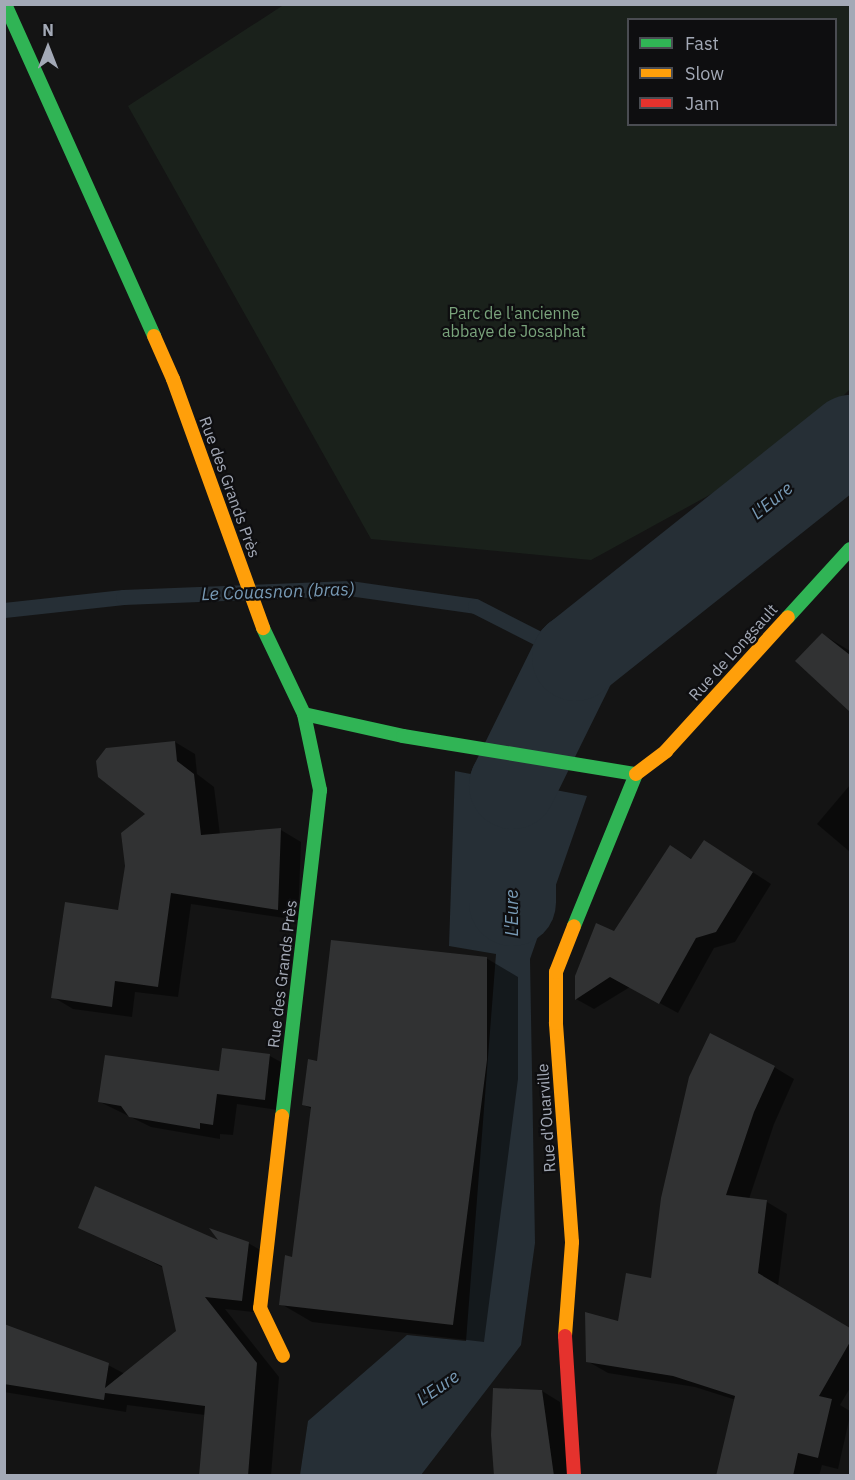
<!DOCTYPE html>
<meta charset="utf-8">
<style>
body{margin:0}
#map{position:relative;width:855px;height:1480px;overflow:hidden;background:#141414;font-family:"IBM Plex Sans",sans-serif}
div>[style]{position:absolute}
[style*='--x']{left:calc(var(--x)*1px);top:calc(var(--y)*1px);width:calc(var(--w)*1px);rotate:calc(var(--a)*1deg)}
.green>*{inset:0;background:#1a211b}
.water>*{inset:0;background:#262f36}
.shadow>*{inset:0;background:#0007}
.stream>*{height:15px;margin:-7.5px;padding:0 7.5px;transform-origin:7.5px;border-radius:7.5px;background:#262f36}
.river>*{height:87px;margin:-43.5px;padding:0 43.5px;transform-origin:43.5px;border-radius:43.5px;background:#262f36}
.building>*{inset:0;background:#313233}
.fast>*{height:14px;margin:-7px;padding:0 7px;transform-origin:7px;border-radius:7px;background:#30b455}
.slow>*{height:14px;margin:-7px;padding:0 7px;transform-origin:7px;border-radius:7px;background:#ff9f0a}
.jam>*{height:14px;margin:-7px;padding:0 7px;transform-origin:7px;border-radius:7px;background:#e5322d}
span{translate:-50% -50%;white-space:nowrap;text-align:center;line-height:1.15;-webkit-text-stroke:4.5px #0e0e10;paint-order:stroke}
.park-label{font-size:16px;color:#79a37b}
.street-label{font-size:16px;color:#a3a9b6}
.water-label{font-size:18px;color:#7799b4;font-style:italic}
.frame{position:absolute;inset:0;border:6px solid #a3a9b6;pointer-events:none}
.legend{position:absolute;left:627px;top:18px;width:210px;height:108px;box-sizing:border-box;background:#0e0e10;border:2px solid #4a4c52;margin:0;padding:8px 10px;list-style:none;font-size:18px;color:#a3a9b6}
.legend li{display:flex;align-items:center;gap:12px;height:30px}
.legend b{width:30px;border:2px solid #4a4c52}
.north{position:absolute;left:18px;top:18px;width:60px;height:60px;-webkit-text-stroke:4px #0e0e10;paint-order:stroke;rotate:0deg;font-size:16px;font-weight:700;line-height:24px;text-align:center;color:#a3a9b6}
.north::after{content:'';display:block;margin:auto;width:21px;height:27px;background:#a3a9b6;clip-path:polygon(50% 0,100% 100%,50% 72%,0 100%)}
</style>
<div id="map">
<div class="green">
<i style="clip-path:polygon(evenodd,285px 4px,850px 5px,850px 389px,786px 453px,591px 560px,371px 539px,128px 106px,285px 4px,628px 20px,836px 20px,836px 124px,628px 124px,628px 20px)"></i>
</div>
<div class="water">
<i style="clip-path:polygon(455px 771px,587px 796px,530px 959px,535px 1243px,521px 1345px,421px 1475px,300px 1475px,308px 1421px,407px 1335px,466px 1341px,496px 954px,449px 946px)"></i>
</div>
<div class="shadow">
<i style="clip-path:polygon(822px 634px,850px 651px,850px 710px,798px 661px)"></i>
<i style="clip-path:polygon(175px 742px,195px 754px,197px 774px,214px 787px,220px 835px,281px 830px,301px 842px,298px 920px,191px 904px,178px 997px,135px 992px,132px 1017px,73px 1009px,53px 997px,119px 912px,147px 814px)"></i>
<i style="clip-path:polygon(850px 785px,850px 852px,817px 824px)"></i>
<i style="clip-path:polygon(671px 847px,692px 859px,722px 852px,771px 884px,735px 942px,714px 948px,678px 1013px,630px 987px,594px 1009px,576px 999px,614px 933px)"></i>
<i style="clip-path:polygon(486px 958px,518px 977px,518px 1079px,484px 1342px,312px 1322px,281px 1304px,293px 1259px,312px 1109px,304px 1105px,318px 1062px)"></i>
<i style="clip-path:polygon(223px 1050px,270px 1056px,290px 1067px,285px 1111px,237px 1104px,233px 1135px,220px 1134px,220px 1139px,151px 1127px,100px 1102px,220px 1073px)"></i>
<i style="clip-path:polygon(774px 1067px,794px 1079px,774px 1124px,749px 1199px,767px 1202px,787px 1214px,778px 1286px,850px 1329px,850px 1388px,840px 1405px,850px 1411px,850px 1416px,838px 1469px,822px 1465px,819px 1476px,717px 1476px,736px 1400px,695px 1387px,608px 1373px,587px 1361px,587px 1314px,619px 1323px,653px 1280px)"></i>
<i style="clip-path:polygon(80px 1227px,222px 1243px,248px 1243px,271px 1256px,264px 1313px,225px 1309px,279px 1377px,271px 1476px,200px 1476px,205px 1415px,127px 1405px,126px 1412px,4px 1392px,4px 1326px,108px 1365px,125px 1374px,178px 1332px,164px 1268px)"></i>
<i style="clip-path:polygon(542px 1391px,560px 1402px,570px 1476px,496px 1476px)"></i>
</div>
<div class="stream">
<i style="--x:4;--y:610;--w:120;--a:-6.2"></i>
<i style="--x:123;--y:597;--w:226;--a:-2.3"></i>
<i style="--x:349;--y:588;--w:127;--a:8.1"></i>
<i style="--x:475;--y:606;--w:112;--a:27"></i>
</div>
<div class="river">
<i style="--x:512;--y:902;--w:117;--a:-90"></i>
<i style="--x:512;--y:785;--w:143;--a:-63.8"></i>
<i style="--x:575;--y:657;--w:352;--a:-38.5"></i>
</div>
<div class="building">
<i style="clip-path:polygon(822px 633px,850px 655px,850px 712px,795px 661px)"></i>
<i style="clip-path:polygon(175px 741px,177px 761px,194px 774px,201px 835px,281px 828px,278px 910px,171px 893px,158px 987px,115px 981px,112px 1007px,51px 998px,65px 902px,118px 910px,125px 866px,121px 833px,145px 814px,98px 777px,96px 761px,106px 748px)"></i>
<i style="clip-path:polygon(704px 840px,753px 872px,716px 932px,696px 938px,659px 1004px,610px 977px,575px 1000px,575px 976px,596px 923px,614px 931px,670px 845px,691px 859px)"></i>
<i style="clip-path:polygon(331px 940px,487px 957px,487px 1060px,453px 1325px,279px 1305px,285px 1255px,292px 1257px,311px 1107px,302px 1105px,308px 1059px,317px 1061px)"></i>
<i style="clip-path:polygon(710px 1033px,775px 1066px,754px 1112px,726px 1195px,767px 1200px,758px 1273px,850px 1328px,850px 1342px,819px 1396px,832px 1399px,818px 1458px,798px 1453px,793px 1476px,716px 1476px,735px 1396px,673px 1376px,586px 1362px,585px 1312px,618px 1321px,626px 1273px,651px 1278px,661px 1198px,689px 1077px)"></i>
<i style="clip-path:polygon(222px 1048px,270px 1054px,265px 1100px,217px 1094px,213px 1125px,200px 1123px,200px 1129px,129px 1117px,121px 1106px,98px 1102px,105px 1055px,219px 1071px)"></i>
<i style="clip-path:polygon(95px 1186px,218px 1240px,209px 1228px,249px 1242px,242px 1301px,205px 1297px,257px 1363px,248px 1476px,199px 1476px,205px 1406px,105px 1393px,104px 1400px,4px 1384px,4px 1324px,109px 1363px,105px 1388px,176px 1331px,162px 1266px,78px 1228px)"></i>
<i style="clip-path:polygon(493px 1388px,542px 1390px,554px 1476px,494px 1476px,491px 1435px)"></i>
</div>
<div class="fast">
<i style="--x:5;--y:4;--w:364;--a:65.8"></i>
<i style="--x:788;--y:617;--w:92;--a:-47.6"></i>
<i style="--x:263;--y:628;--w:95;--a:64.5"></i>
<i style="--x:304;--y:714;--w:78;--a:78.1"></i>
<i style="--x:320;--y:790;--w:328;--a:96.6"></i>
<i style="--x:304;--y:714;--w:101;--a:12.5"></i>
<i style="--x:403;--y:736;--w:236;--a:9.3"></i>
<i style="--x:574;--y:926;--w:164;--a:-67.8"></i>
</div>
<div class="slow">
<i style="--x:154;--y:336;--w:47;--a:66.2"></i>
<i style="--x:173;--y:379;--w:265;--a:70.1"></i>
<i style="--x:636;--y:774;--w:38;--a:-37"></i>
<i style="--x:666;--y:751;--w:181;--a:-47.7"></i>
<i style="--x:282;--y:1116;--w:193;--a:96.5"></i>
<i style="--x:260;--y:1308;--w:53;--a:64.4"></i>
<i style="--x:565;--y:1336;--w:94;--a:-85.7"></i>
<i style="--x:572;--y:1242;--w:220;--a:-94.2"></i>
<i style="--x:556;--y:1023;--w:51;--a:-90"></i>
<i style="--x:556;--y:972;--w:49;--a:-68.6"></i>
</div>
<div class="jam">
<i style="--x:565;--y:1336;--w:140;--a:86.3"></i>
</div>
<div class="park-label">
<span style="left:514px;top:322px">Parc de l'ancienne<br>abbaye de Josaphat</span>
</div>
<div class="street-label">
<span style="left:230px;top:487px;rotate:70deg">Rue des Grands Près</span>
<span style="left:733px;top:652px;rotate:-48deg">Rue de Longsault</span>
<span style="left:282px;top:974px;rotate:-83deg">Rue des Grands Près</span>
<span style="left:546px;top:1118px;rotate:-94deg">Rue d'Ouarville</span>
</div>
<div class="water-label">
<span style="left:772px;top:501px;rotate:-39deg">L'Eure</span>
<span style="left:278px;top:592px;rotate:-2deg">Le Couasnon (bras)</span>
<span style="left:512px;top:913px;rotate:-90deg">L'Eure</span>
<span style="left:438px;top:1388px;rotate:-35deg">L'Eure</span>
</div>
<div class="frame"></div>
<ul class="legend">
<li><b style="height:8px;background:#30b455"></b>Fast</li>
<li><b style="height:8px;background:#ff9f0a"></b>Slow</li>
<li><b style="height:8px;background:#e5322d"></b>Jam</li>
</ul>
<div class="north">N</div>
</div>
